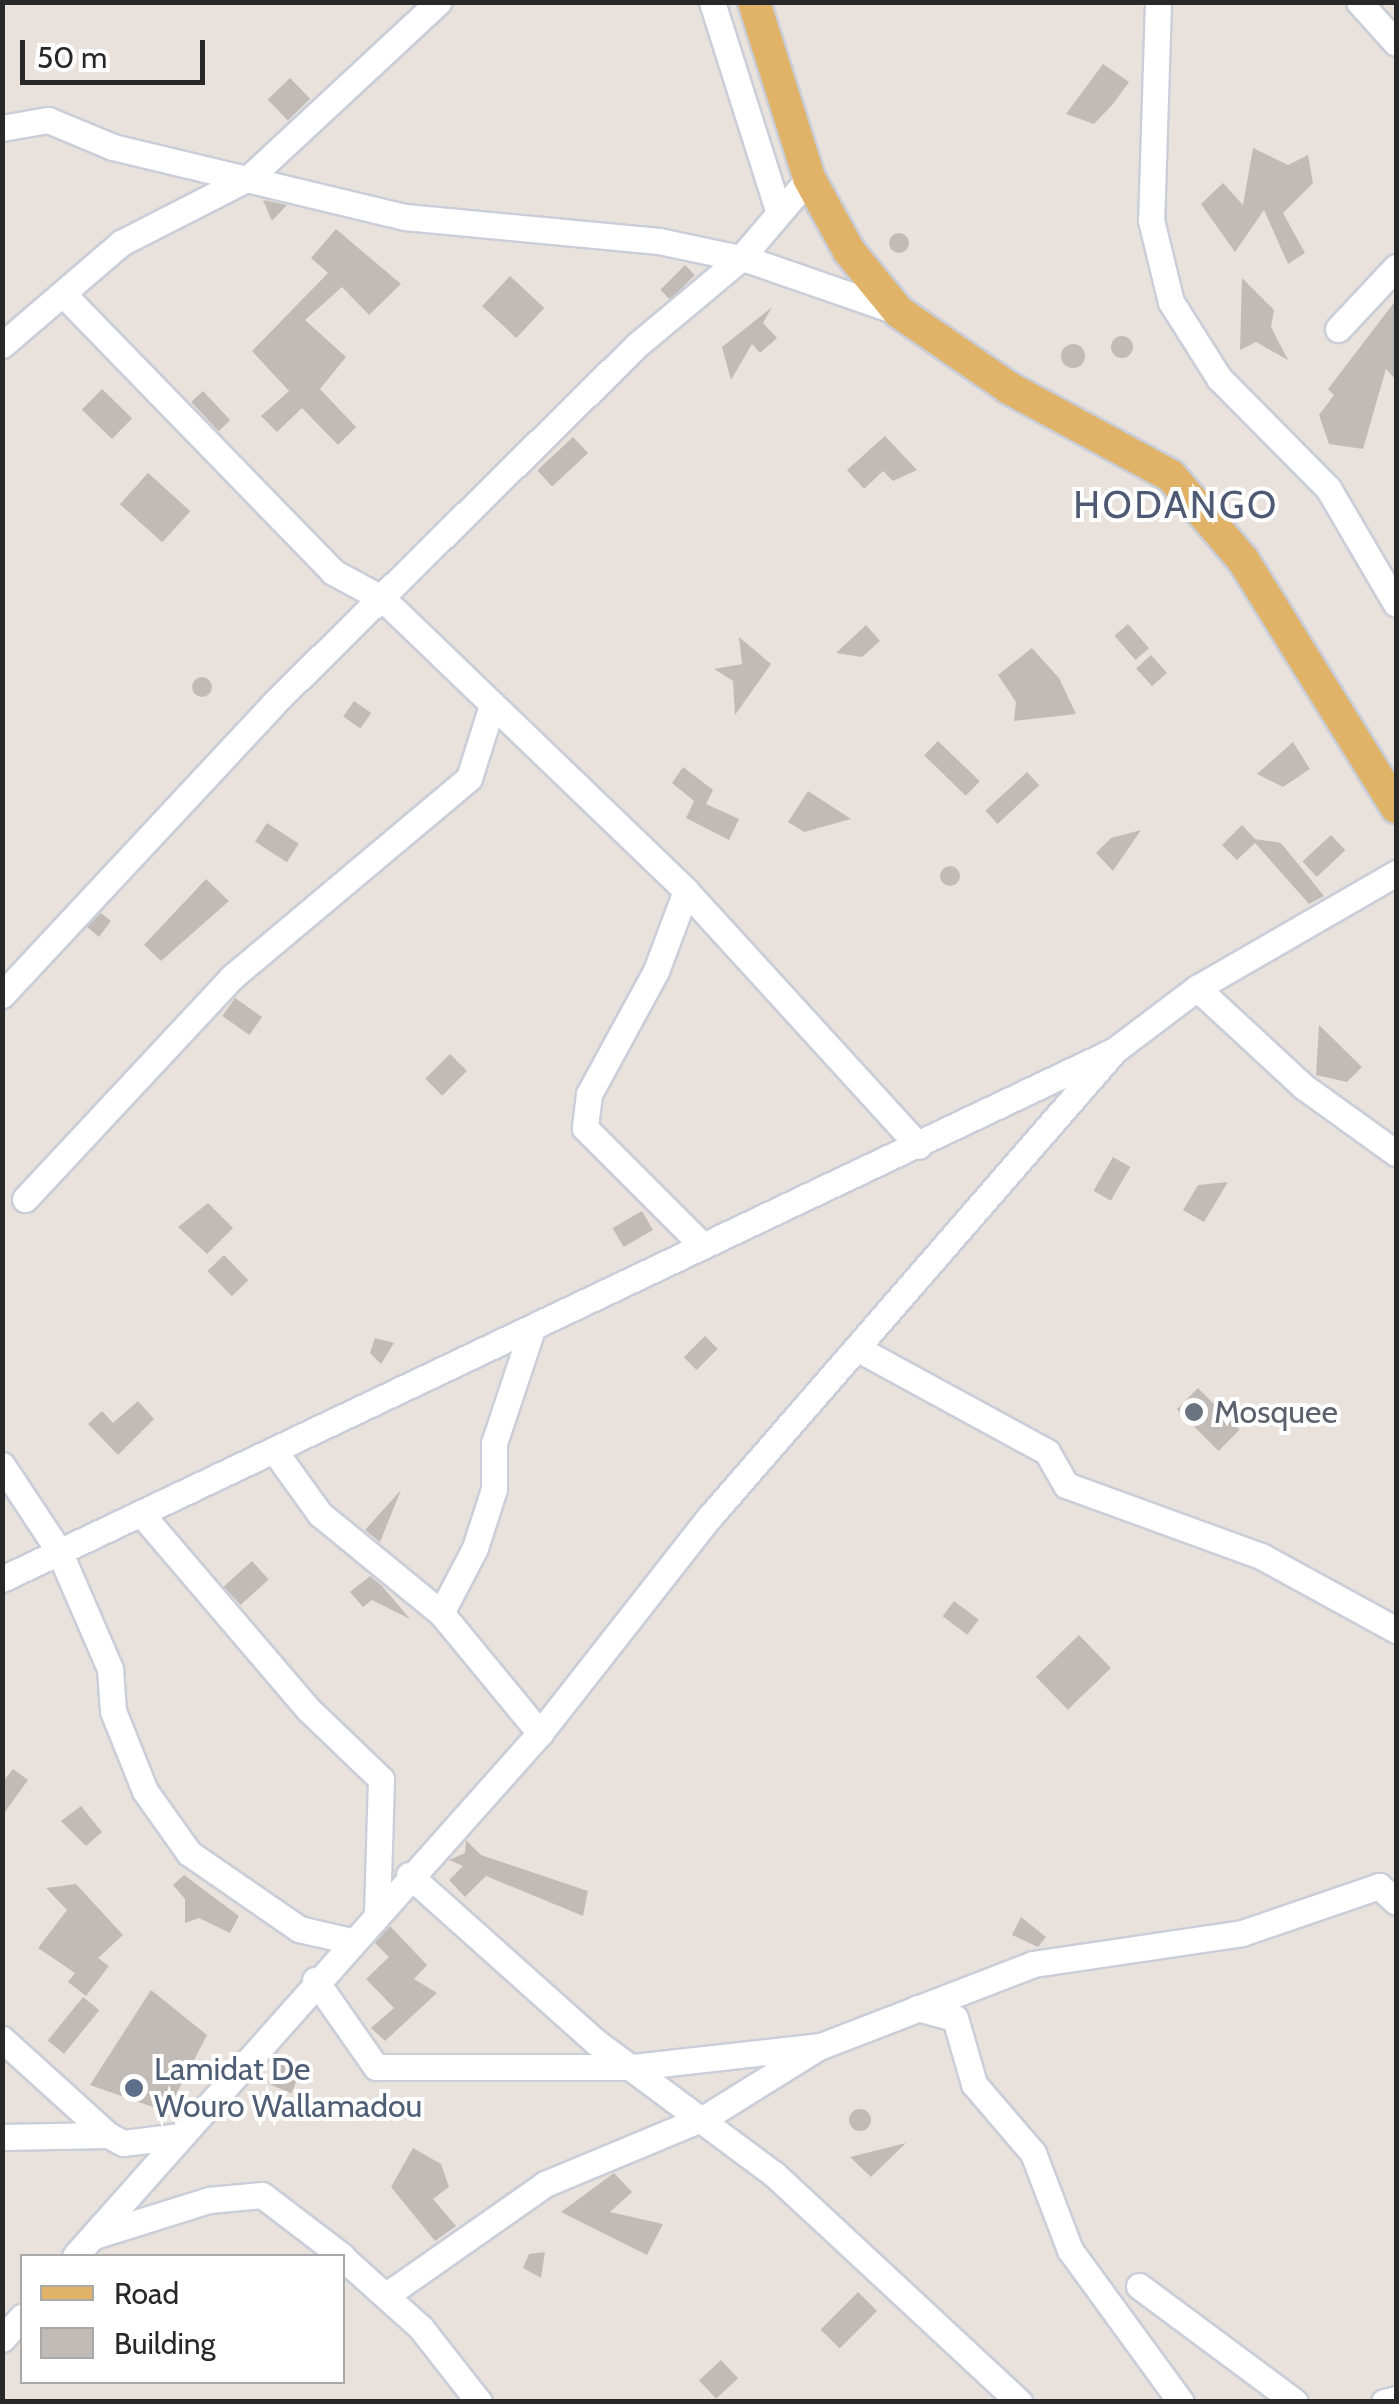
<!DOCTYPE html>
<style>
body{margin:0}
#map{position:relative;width:1399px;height:2404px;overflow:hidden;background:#e9e1db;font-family:Cabin,sans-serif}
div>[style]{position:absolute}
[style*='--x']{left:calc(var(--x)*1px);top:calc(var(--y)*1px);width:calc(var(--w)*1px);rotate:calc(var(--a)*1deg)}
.building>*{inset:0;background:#c1bbb8;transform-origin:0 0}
.round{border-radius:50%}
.roads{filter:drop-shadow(2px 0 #c9ced8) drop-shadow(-2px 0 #c9ced8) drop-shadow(0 2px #c9ced8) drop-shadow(0 -2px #c9ced8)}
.minor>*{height:25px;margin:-12.5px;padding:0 12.5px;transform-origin:12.5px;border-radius:12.5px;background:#fff}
.major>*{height:32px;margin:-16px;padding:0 16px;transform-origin:16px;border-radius:16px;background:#e0b369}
.dots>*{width:28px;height:28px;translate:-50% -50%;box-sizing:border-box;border:5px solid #fff;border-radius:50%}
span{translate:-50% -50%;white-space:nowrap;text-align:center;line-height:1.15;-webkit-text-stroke:8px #fff;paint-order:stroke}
.worship-label{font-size:32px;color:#5b616d}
.left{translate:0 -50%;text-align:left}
.service-label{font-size:32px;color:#4e5e75}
.quarter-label{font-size:38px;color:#4e5a73;letter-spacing:2.5px}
.frame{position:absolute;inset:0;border:5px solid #282828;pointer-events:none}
.legend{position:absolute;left:20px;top:2254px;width:325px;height:130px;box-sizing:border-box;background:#fff;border:2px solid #a9a9a9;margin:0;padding:12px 18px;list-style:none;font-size:30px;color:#282828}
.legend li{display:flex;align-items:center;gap:20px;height:50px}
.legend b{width:50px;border:2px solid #a9a9a9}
.scale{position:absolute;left:20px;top:40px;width:185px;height:45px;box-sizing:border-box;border:5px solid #282828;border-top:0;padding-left:12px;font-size:30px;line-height:35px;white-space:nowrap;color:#282828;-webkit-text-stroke:8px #fff;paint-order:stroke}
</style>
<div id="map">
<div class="building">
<i style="clip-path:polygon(1103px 64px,1129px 82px,1113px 104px,1094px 124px,1066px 114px)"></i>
<i style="left:290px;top:78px;width:29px;height:31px;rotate:46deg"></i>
<i style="clip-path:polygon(1253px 148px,1288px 165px,1308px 155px,1313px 183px,1283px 213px,1305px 253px,1288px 264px,1264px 210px,1235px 252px,1201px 204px,1223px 183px,1243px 205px)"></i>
<i style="clip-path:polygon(263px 200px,287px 205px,272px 221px)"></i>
<i style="clip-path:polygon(336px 229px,401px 284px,369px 315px,342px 287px,305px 320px,346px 357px,320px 389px,356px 427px,338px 445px,302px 408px,277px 432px,261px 416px,289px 391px,252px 351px,328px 273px,311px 258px)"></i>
<i class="round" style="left:889px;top:233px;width:20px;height:20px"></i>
<i style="left:685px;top:265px;width:14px;height:35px;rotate:45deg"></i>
<i style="left:510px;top:276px;width:47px;height:41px;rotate:43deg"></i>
<i style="clip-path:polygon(1242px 278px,1274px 310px,1271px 327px,1288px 360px,1256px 342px,1240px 350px)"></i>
<i style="clip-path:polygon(1396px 300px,1396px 380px,1386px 369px,1363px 449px,1329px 444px,1319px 415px,1334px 395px,1328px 389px)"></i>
<i style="clip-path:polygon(772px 307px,763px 323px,777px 338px,760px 353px,752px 344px,731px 380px,722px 347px)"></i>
<i class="round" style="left:1111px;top:336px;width:22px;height:22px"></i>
<i class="round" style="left:1061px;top:344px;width:24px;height:24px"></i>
<i style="left:102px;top:389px;width:42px;height:29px;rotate:44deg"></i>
<i style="left:203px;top:391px;width:40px;height:16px;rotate:47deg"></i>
<i style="clip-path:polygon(885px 436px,917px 470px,893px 481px,883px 471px,864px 489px,847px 470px)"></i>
<i style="left:573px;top:437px;width:22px;height:49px;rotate:47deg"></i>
<i style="left:148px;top:473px;width:57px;height:42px;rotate:42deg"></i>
<i style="left:1128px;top:624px;width:32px;height:18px;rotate:49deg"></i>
<i style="clip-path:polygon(866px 625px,880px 641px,862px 657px,836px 653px)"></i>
<i style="clip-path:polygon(739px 637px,771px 664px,735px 715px,733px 681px,714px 669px,742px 664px)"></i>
<i style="clip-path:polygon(1032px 648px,1059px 678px,1076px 714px,1014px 721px,1016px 702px,998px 675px)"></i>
<i style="left:1151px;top:655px;width:24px;height:20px;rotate:48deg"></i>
<i class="round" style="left:192px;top:677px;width:20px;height:20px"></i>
<i style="left:354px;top:701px;width:21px;height:19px;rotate:35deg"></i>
<i style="left:938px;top:741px;width:58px;height:20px;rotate:44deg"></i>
<i style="clip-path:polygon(1293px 742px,1310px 769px,1283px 787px,1257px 774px)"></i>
<i style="clip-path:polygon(683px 767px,713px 790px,706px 804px,739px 819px,729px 840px,686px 818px,694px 801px,672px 783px)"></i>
<i style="left:1027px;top:772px;width:18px;height:57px;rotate:47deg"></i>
<i style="clip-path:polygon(808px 791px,851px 819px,804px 832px,788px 822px)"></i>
<i style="left:267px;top:823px;width:38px;height:22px;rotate:33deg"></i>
<i style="clip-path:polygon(1242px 825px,1255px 839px,1281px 843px,1324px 896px,1309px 904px,1255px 843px,1237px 860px,1222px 845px)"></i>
<i style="clip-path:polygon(1141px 830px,1113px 871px,1096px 853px,1111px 838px)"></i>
<i style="left:1331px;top:835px;width:21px;height:39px;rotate:47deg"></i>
<i class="round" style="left:940px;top:866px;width:20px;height:20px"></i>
<i style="clip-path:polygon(206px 879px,229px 901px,161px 961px,144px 945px)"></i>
<i style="clip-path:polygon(101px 913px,111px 921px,99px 937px,87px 927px)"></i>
<i style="left:235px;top:998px;width:33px;height:22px;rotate:35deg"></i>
<i style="clip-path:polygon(1319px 1025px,1362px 1067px,1347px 1082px,1316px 1075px)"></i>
<i style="left:450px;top:1054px;width:24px;height:35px;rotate:45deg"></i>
<i style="left:1113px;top:1157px;width:20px;height:39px;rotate:30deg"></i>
<i style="clip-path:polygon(1228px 1182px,1204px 1222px,1183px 1210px,1198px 1185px)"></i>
<i style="clip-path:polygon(208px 1203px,233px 1228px,207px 1254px,178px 1227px)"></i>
<i style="left:642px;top:1211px;width:22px;height:34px;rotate:60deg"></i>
<i style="left:224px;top:1255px;width:35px;height:23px;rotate:46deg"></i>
<i style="left:705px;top:1336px;width:18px;height:30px;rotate:45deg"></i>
<i style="clip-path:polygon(375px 1338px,394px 1343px,381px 1364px,370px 1353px)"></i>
<i style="left:1198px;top:1388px;width:59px;height:30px;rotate:45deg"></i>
<i style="clip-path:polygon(138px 1401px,154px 1419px,118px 1455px,88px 1424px,102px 1411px,113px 1423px)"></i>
<i style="clip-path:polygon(401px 1490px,380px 1542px,365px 1530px)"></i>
<i style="left:252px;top:1561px;width:25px;height:38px;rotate:48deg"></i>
<i style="clip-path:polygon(370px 1576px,382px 1586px,410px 1619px,372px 1600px,363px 1607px,350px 1592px)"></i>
<i style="left:954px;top:1601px;width:31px;height:19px;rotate:37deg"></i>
<i style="left:1079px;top:1635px;width:46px;height:60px;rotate:46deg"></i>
<i style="clip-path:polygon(13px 1769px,28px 1780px,2px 1816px,2px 1783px)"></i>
<i style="clip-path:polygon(81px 1806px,102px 1832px,86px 1846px,61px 1821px)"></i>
<i style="clip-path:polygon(466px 1840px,481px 1855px,588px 1891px,583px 1916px,486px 1876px,465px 1897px,449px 1880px,463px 1866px,449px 1860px,465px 1853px)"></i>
<i style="clip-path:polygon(184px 1875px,239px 1916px,230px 1933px,199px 1918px,185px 1923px,185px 1899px,173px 1885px)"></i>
<i style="clip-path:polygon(76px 1884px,123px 1935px,98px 1958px,109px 1966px,86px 1996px,68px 1982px,75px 1973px,38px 1948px,67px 1910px,46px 1888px)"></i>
<i style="clip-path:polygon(1021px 1917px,1046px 1937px,1038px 1947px,1012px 1935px)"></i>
<i style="clip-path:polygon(390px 1926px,427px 1965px,414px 1979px,437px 1993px,385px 2041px,371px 2028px,394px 2008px,366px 1979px,389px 1957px,375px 1943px)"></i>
<i style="clip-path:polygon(151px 1990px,207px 2035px,167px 2112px,90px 2085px)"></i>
<i style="left:83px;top:1997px;width:21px;height:56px;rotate:39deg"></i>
<i style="left:280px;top:2056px;width:25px;height:30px;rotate:23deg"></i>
<i class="round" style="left:849px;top:2109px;width:22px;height:22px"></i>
<i style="clip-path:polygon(906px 2143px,871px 2177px,850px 2157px)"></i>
<i style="clip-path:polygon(413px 2148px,441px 2164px,449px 2187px,433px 2199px,456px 2226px,435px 2241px,391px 2187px)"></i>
<i style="clip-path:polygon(614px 2173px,632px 2192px,610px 2212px,663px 2224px,647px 2255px,561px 2212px)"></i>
<i style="clip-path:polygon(545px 2252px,541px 2278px,523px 2268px,529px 2254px)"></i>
<i style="left:858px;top:2292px;width:27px;height:53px;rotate:45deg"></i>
<i style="left:721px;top:2360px;width:25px;height:30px;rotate:47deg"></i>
</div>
<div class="roads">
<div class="minor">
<i style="--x:712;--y:2;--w:218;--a:72.4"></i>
<i style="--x:1158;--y:2;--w:218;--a:91.8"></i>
<i style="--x:1151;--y:220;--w:84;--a:76.3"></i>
<i style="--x:1171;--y:302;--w:90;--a:57.7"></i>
<i style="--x:1219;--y:378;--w:155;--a:45.3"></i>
<i style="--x:1328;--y:488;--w:134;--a:59.6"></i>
<i style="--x:1359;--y:2;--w:55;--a:47.9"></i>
<i style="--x:2;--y:128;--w:47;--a:-9.9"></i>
<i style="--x:48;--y:120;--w:70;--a:22.6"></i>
<i style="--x:113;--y:147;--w:300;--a:13.5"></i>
<i style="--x:405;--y:217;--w:255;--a:5.4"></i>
<i style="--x:659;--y:241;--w:92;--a:11.9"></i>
<i style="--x:749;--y:260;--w:159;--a:19.1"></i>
<i style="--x:64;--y:295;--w:386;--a:45.8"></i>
<i style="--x:333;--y:572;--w:57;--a:28.4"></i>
<i style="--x:383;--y:599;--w:421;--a:43.9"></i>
<i style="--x:686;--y:891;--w:345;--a:47.6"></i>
<i style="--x:1338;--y:329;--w:85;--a:-46.9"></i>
<i style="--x:2;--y:345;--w:157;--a:-40.6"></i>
<i style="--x:121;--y:243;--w:145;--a:-27.1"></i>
<i style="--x:250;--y:177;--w:257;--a:-42.9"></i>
<i style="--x:686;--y:891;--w:85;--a:110.6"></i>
<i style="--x:656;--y:971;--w:140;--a:118.6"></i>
<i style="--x:589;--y:1094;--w:34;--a:97"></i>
<i style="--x:585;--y:1128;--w:167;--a:45"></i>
<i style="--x:1197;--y:988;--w:146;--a:42.8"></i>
<i style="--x:1304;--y:1087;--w:113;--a:35.7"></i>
<i style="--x:2;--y:995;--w:398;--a:-47"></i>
<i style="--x:273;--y:704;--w:511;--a:-44.6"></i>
<i style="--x:637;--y:345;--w:136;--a:-39.9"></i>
<i style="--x:741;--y:258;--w:105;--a:-49.6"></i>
<i style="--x:25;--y:1199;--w:304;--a:-47"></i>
<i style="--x:232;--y:977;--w:309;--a:-40"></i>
<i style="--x:469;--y:778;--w:77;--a:-72.5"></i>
<i style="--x:532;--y:1329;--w:120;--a:108.4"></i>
<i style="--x:494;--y:1443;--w:46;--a:90"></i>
<i style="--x:494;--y:1489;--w:62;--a:107.9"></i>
<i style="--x:475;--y:1548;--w:73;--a:117.6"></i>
<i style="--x:441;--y:1613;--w:156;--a:50.5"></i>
<i style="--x:862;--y:1351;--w:211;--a:28.6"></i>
<i style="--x:1047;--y:1452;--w:38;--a:60"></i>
<i style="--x:1066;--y:1485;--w:208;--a:20"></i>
<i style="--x:1261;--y:1556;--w:154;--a:28.7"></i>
<i style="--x:276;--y:1453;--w:75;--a:54.2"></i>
<i style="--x:320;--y:1514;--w:156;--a:39.3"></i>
<i style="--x:2;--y:1465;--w:103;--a:56.5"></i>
<i style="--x:59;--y:1551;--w:129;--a:66.6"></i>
<i style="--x:110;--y:1669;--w:42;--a:85.9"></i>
<i style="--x:113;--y:1711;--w:86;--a:68.2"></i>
<i style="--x:145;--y:1791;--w:76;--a:54.6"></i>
<i style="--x:189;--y:1853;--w:134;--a:34.6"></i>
<i style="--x:299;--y:1929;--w:53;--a:13"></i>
<i style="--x:144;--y:1517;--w:253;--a:49.5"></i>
<i style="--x:308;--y:1709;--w:101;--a:43.8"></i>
<i style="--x:381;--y:1779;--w:132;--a:91.7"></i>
<i style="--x:2;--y:1579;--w:1232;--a:-25.42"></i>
<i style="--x:1115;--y:1050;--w:103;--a:-37.1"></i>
<i style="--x:1197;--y:988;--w:230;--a:-30"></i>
<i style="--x:409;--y:1875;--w:251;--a:41.8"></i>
<i style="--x:596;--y:2042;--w:222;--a:36.6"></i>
<i style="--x:774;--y:2174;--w:335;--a:42.9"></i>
<i style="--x:315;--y:1980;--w:106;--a:55"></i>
<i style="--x:376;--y:2067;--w:257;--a:0"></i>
<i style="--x:633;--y:2067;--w:189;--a:-6.4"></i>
<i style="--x:821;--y:2046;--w:227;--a:-21.1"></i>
<i style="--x:1033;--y:1964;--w:211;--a:-8.4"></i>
<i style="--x:1242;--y:1933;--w:145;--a:-18.9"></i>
<i style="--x:1379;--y:1886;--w:23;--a:43"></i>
<i style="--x:917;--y:2008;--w:39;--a:15"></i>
<i style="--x:955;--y:2018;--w:69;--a:73.9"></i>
<i style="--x:974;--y:2084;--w:91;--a:49.5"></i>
<i style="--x:1033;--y:2153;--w:104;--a:69.1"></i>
<i style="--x:1070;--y:2250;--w:188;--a:53.9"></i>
<i style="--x:2;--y:2039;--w:143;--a:42.2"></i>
<i style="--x:108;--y:2135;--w:17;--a:28"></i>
<i style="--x:123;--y:2143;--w:58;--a:-6.9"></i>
<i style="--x:2;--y:2137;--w:106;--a:-1.1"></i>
<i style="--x:94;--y:2236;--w:121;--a:-17.4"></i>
<i style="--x:209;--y:2200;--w:53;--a:-5.4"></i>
<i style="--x:262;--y:2195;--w:101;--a:37.3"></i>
<i style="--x:75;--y:2256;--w:700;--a:-48.36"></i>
<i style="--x:540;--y:1733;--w:271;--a:-51.9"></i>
<i style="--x:707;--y:1520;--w:622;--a:-49.04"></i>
<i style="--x:342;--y:2257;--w:106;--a:41.9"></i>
<i style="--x:421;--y:2328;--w:94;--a:51.9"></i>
<i style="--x:1139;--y:2286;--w:194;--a:36.6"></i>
<i style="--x:388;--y:2294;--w:192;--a:-35"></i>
<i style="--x:545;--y:2184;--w:174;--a:-22.6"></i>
<i style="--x:706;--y:2117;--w:131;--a:-31.9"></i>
<i style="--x:2;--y:2339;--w:30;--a:-48"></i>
<i style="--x:1384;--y:2402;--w:12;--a:-14"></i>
</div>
<div class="major">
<i style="--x:754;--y:2;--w:184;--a:72.6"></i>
<i style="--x:809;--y:178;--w:83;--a:61.3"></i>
<i style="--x:849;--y:251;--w:79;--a:50.7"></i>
<i style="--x:899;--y:312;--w:134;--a:34.6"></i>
<i style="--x:1009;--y:388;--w:184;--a:28.5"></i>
<i style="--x:1171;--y:476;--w:111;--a:49.4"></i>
<i style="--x:1243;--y:560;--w:291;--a:58.2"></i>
</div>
</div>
<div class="dots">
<i style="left:1194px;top:1412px;background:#6b7280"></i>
<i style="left:134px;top:2088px;background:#5c6f8a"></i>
</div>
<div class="worship-label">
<span class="left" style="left:1214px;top:1412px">Mosquee</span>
</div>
<div class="service-label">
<span class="left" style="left:154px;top:2088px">Lamidat De<br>Wouro Wallamadou</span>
</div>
<div class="quarter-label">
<span style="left:1176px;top:505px">HODANGO</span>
</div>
<div class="frame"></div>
<ul class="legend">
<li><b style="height:12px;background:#e0b369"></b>Road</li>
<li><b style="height:28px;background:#c1bbb8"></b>Building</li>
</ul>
<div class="scale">50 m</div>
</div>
